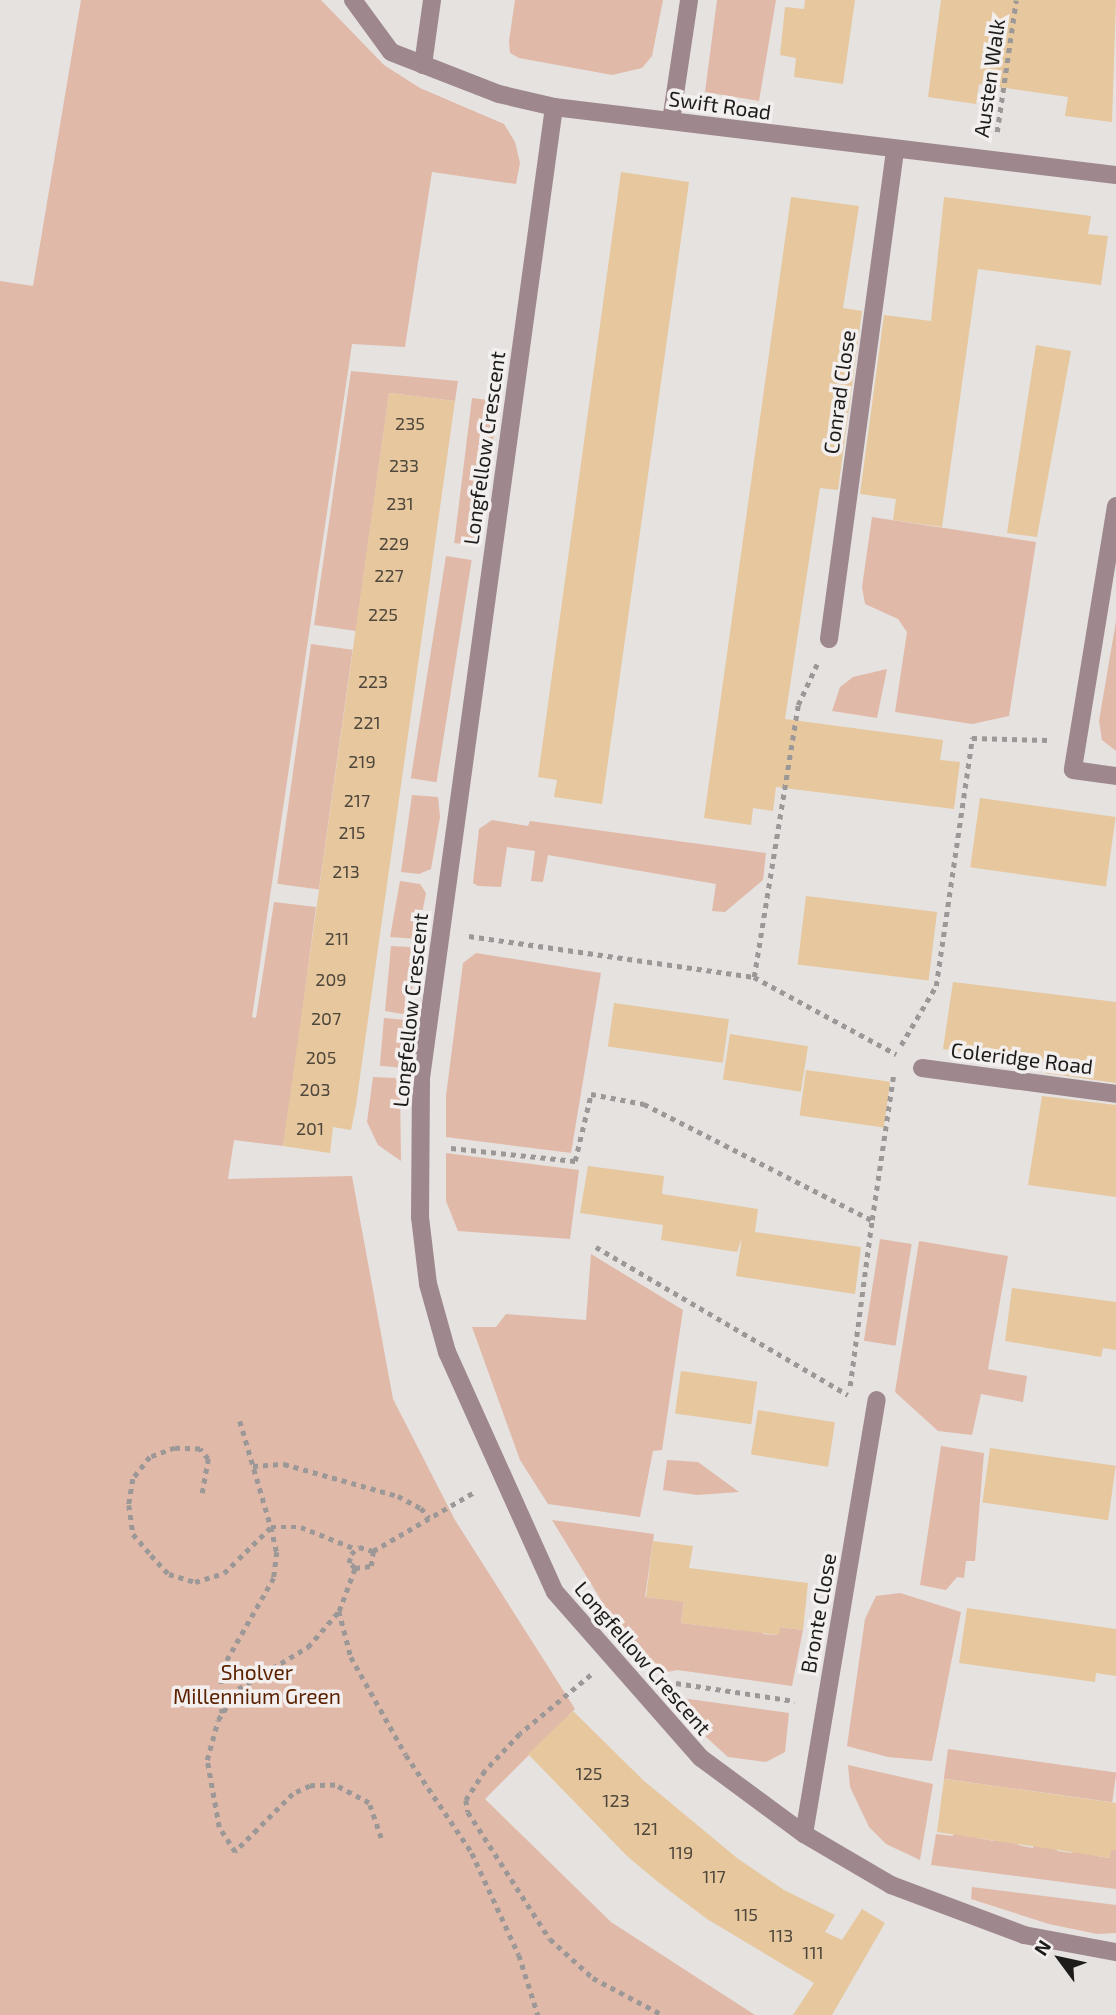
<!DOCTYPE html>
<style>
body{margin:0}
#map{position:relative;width:1116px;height:2015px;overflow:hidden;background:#e5e2e0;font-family:"Exo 2",sans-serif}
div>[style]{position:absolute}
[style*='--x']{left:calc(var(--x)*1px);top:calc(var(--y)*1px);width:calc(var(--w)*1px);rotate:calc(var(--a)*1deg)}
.green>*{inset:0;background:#e1b9a8;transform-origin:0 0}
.building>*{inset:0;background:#e6c79e;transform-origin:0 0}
.path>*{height:4.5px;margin-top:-2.25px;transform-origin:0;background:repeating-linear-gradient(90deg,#9b9897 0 5px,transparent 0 10px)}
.service>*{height:18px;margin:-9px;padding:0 9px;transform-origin:9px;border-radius:9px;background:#9e878d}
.minor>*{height:18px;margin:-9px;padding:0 9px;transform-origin:9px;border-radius:9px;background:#9e878d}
span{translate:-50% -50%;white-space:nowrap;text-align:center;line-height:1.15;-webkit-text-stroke:7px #f2efee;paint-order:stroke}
.number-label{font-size:18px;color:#4f473c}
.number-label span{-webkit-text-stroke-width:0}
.street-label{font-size:21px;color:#1d1c1b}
.park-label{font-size:21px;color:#5b2101}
.north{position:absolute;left:1025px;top:1924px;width:70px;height:70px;-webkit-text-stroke:5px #f2efee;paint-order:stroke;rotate:303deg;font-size:19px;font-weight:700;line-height:28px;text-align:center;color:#1d1c1b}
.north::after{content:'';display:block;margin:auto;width:24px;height:32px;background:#1d1c1b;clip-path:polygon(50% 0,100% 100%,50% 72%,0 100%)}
</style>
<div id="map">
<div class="green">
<i style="clip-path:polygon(81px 0,321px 0,384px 65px,420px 88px,504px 124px,515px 142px,520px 163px,516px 184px,432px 172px,405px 347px,352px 344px,252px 1017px,256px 1018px,274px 902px,316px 907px,295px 1067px,283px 1146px,234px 1140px,228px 1179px,352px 1176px,393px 1399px,455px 1520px,575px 1709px,485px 1799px,611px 1922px,755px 2015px,0 2015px,0 281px,33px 286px)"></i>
<i style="clip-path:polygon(515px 0,663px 0,652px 56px,642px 68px,612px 75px,519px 58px,510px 53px,509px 41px)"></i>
<i style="clip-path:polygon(717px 0,776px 0,759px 101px,705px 92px)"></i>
<i style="clip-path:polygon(351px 371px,458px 381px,455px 401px,389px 393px,356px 631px,314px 625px)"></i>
<i style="left:472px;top:398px;width:26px;height:146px;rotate:7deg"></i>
<i style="clip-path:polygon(872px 517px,1036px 542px,1009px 716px,972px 724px,895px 712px,907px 632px,898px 619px,865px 604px,862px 587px)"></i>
<i style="left:446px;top:556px;width:26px;height:225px;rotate:9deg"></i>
<i style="clip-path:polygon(1116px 621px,1116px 751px,1102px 740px,1099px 721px)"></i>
<i style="left:311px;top:644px;width:42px;height:242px;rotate:8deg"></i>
<i style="clip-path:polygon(887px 669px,877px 718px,832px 711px,840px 687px,853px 677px)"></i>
<i style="clip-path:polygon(412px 795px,438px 797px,440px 817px,431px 869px,419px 874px,401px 872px)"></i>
<i style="clip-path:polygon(492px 820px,528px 826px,530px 821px,766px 853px,763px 880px,725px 912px,712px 911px,716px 884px,548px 855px,543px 882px,531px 881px,535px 851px,507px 847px,501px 887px,478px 886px,473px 883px,479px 829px)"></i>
<i style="clip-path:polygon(400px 881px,420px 884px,426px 893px,417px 939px,390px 937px)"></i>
<i style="clip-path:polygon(391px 946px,410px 947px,418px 953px,408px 1015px,385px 1011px)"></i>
<i style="clip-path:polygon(476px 953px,601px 973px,571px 1153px,446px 1137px,446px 1096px,463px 963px)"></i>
<i style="left:384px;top:1018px;width:25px;height:48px;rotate:5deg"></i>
<i style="clip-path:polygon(373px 1077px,395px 1078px,400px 1086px,401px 1161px,378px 1145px,367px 1122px)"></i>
<i style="clip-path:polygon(446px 1153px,579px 1170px,570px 1239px,458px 1231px,446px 1201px)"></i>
<i style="left:880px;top:1239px;width:32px;height:103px;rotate:9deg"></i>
<i style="clip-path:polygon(919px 1241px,1008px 1256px,988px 1369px,1027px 1376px,1023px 1402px,981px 1394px,972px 1435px,938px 1431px,895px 1392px)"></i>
<i style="clip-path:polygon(591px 1254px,683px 1310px,662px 1450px,653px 1451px,640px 1517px,548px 1504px,520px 1460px,472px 1327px,496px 1327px,506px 1314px,586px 1320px)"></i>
<i style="clip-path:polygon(941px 1446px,984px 1453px,975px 1561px,966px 1561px,964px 1578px,957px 1577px,946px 1590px,920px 1585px)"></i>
<i style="clip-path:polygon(667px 1460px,698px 1462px,739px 1492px,697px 1495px,663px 1490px)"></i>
<i style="clip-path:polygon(552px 1520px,654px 1534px,645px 1597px,662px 1599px,685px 1594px,681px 1623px,739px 1630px,740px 1622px,764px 1624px,763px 1634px,778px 1635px,780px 1627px,803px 1630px,792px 1686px,677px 1670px,663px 1673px,612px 1618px)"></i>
<i style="clip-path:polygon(900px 1593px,961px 1612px,932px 1761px,888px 1757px,847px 1746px,865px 1619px,876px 1596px)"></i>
<i style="clip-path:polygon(660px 1695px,789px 1713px,785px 1752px,766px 1762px,728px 1757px)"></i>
<i style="left:948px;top:1749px;width:170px;height:30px;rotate:8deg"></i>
<i style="clip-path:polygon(848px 1765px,933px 1784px,920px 1860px,886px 1844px,869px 1827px,850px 1787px)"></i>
<i style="clip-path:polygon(955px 1827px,978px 1830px,977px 1838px,994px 1841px,996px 1833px,1019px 1836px,1018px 1845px,1033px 1848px,1035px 1839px,1058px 1842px,1057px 1851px,1072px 1853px,1073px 1844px,1099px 1848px,1097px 1856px,1109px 1858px,1111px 1850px,1116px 1850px,1116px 1889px,931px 1865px,936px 1834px,953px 1836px)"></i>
<i style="clip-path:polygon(972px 1887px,1116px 1905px,1116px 1933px,1097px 1934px,1049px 1924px,971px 1899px)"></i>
</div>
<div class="building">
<i style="clip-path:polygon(805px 0,855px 0,843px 84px,794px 77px,796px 58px,780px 55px,785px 7px,804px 9px)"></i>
<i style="clip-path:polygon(941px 0,1116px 0,1112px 122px,1065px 116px,1068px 97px,979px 84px,976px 104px,928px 97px)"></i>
<i style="clip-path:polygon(621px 172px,689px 182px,602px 804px,554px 797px,557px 780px,538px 777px)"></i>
<i style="clip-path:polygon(791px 197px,859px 206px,843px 308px,862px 311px,838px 490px,820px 488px,785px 719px,943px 740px,940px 760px,960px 762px,954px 809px,776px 787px,773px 811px,753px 808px,751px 825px,704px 818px)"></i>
<i style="clip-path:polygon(944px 197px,1091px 216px,1088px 234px,1108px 236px,1101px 285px,978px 269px,942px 527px,893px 520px,896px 499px,860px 494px,884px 315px,931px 321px)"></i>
<i style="clip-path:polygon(1036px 345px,1071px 351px,1037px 537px,1007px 533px)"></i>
<i style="clip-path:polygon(389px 393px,455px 401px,356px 1105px,351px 1130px,333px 1127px,330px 1153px,283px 1146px)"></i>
<i style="left:980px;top:798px;width:137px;height:70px;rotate:8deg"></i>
<i style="left:806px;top:896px;width:132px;height:69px;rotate:7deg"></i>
<i style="clip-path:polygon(953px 982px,1116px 1002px,1116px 1083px,1045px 1073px,1047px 1062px,943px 1049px)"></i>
<i style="left:614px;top:1003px;width:116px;height:44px;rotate:8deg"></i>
<i style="left:730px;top:1034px;width:79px;height:46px;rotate:9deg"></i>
<i style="left:806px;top:1070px;width:85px;height:46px;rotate:8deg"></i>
<i style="clip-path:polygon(1042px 1096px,1116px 1105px,1116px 1197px,1028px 1185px)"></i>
<i style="clip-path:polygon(588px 1166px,664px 1176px,662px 1194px,758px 1209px,755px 1232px,861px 1247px,855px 1294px,736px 1276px,742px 1237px,737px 1252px,661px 1240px,663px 1225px,580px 1213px)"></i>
<i style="clip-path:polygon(1012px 1288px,1116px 1302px,1116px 1350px,1103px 1348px,1101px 1357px,1005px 1341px)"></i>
<i style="left:681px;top:1371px;width:77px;height:43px;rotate:8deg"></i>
<i style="left:758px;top:1410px;width:78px;height:45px;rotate:9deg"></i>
<i style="left:990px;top:1448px;width:127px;height:55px;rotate:8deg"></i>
<i style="clip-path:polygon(653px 1541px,693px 1546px,689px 1568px,808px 1583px,803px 1630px,780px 1627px,779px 1635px,681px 1623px,684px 1602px,646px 1597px)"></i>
<i style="clip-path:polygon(967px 1608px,1116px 1629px,1116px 1676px,1096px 1673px,1095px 1682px,959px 1663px)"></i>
<i style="clip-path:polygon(573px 1711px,643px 1780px,737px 1858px,784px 1890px,835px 1915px,825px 1932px,842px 1940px,862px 1909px,885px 1923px,832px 2015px,793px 2015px,814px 1983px,707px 1919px,658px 1882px,627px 1856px,528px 1754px)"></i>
<i style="clip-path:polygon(944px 1779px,1116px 1803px,1116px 1850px,1111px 1850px,1110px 1858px,937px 1832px)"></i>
</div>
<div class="path">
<i style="--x:997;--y:132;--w:133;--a:-81.8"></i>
<i style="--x:469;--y:936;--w:288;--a:8.2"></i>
<i style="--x:754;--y:977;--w:162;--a:28.5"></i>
<i style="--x:754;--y:977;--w:276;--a:-80.8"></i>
<i style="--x:798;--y:705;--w:45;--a:-65.1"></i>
<i style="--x:901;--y:1045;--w:69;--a:-59.3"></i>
<i style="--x:936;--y:986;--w:251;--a:-81.7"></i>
<i style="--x:972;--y:738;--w:78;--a:1.5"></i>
<i style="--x:451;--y:1148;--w:125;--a:6"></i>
<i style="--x:575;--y:1161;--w:69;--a:-76.6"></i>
<i style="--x:591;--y:1094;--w:54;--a:10.7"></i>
<i style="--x:644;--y:1104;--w:256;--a:27"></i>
<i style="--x:872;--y:1220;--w:145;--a:-81.6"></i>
<i style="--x:596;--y:1247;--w:292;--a:30.4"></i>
<i style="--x:850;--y:1386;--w:167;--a:-82.5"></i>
<i style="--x:240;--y:1421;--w:110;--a:73.7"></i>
<i style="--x:271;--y:1527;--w:30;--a:0"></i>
<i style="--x:301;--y:1527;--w:59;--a:21.8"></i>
<i style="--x:253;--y:1466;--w:31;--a:-4"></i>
<i style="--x:284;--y:1464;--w:118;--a:15.7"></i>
<i style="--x:398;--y:1496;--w:26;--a:28"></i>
<i style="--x:421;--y:1508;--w:13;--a:51"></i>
<i style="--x:202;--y:1493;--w:35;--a:-80"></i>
<i style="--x:208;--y:1459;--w:13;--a:-129"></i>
<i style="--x:200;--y:1449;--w:25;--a:-178"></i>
<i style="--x:175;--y:1448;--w:27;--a:160"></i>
<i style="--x:150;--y:1457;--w:28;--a:128"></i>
<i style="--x:133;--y:1479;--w:26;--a:99"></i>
<i style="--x:129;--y:1505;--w:29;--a:82"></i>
<i style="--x:133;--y:1534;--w:28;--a:49"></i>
<i style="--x:151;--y:1555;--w:26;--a:47"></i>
<i style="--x:169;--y:1574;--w:27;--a:17"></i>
<i style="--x:195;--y:1582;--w:30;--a:-17"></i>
<i style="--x:224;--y:1573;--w:66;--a:-44.4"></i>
<i style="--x:271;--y:1527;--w:26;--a:77"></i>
<i style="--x:277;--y:1552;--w:26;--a:97"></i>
<i style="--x:274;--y:1578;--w:105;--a:119.7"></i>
<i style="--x:222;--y:1669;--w:44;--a:90"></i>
<i style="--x:355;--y:1568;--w:8;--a:-140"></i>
<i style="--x:349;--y:1563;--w:9;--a:-77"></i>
<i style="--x:351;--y:1554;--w:11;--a:-41"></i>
<i style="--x:359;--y:1547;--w:15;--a:16"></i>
<i style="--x:339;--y:1611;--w:48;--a:75.4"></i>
<i style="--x:351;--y:1657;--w:112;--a:60.7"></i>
<i style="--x:406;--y:1755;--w:118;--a:56"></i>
<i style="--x:472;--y:1853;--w:112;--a:65.3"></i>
<i style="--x:519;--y:1955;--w:63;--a:72.4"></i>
<i style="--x:591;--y:1675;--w:92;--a:140.3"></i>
<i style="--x:520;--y:1734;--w:51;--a:133.4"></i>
<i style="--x:485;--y:1771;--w:35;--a:123"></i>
<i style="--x:466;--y:1800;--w:12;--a:81"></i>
<i style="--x:468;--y:1812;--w:151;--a:57.2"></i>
<i style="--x:550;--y:1939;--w:58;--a:42.2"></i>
<i style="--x:593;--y:1978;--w:79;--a:27.9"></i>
<i style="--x:676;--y:1683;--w:120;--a:8.6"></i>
<i style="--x:381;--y:1838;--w:37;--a:-109"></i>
<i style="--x:369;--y:1803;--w:38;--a:-152"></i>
<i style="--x:335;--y:1785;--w:25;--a:178"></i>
<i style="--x:310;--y:1786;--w:19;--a:155"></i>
<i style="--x:293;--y:1794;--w:82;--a:135"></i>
<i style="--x:235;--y:1852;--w:30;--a:-123"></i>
<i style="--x:219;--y:1827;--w:68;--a:-100.2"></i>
<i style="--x:207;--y:1760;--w:41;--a:-74.6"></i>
<i style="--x:218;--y:1720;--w:37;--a:-57"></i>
<i style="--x:238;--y:1689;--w:82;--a:-31"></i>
<i style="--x:308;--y:1647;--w:48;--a:-49.3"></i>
<i style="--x:339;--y:1611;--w:46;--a:-69.6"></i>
<i style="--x:355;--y:1568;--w:16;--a:-7"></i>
<i style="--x:371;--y:1566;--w:15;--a:-82"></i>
<i style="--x:373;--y:1551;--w:119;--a:-30.2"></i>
</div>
<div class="service">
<i style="--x:423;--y:65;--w:66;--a:-82.1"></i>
</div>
<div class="minor">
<i style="--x:353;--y:0;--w:64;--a:53.8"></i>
<i style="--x:391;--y:52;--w:116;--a:21.3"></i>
<i style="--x:499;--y:94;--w:57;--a:13.3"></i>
<i style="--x:554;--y:107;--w:566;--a:6.9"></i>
<i style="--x:554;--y:107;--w:980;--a:97.8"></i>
<i style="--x:421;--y:1078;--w:139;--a:90.4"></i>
<i style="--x:420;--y:1217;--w:67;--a:83.2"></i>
<i style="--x:428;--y:1284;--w:71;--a:74.4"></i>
<i style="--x:447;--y:1352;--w:263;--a:65.8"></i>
<i style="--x:555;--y:1592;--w:221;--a:48.7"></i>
<i style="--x:701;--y:1758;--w:128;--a:36.4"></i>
<i style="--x:804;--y:1834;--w:101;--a:30.4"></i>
<i style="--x:891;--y:1885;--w:142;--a:20.6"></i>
<i style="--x:1024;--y:1935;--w:94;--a:10.5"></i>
<i style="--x:671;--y:121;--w:122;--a:-81.5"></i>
<i style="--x:1116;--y:506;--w:267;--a:99.3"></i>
<i style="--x:1073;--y:770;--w:43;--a:7.9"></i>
<i style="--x:829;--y:639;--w:492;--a:-82.3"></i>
<i style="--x:922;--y:1068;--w:196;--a:7.6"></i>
<i style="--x:804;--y:1834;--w:440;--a:-80.5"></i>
</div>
<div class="number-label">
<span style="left:410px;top:423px">235</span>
<span style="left:404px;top:465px">233</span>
<span style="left:400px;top:503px">231</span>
<span style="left:394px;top:543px">229</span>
<span style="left:389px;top:575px">227</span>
<span style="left:383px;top:614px">225</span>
<span style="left:373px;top:681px">223</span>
<span style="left:367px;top:722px">221</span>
<span style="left:362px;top:761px">219</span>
<span style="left:357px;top:800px">217</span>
<span style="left:352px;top:832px">215</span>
<span style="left:346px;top:871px">213</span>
<span style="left:337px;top:938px">211</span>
<span style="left:331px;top:979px">209</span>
<span style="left:326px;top:1018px">207</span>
<span style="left:321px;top:1057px">205</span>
<span style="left:315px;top:1089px">203</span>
<span style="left:310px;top:1128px">201</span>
<span style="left:589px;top:1773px">125</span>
<span style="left:616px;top:1800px">123</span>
<span style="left:646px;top:1828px">121</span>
<span style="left:681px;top:1852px">119</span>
<span style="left:714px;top:1876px">117</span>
<span style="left:746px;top:1914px">115</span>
<span style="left:781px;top:1935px">113</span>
<span style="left:813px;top:1952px">111</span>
</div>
<div class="street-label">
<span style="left:989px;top:78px;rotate:-82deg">Austen Walk</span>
<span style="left:720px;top:105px;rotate:8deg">Swift Road</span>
<span style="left:839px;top:392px;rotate:-82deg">Conrad Close</span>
<span style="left:484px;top:448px;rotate:-82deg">Longfellow Crescent</span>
<span style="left:410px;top:1010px;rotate:-84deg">Longfellow Crescent</span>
<span style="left:1022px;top:1058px;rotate:7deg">Coleridge Road</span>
<span style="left:818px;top:1613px;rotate:-80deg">Bronte Close</span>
<span style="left:643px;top:1658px;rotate:49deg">Longfellow Crescent</span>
</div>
<div class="park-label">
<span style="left:257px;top:1684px">Sholver<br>Millennium Green</span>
</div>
<div class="north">N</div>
</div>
